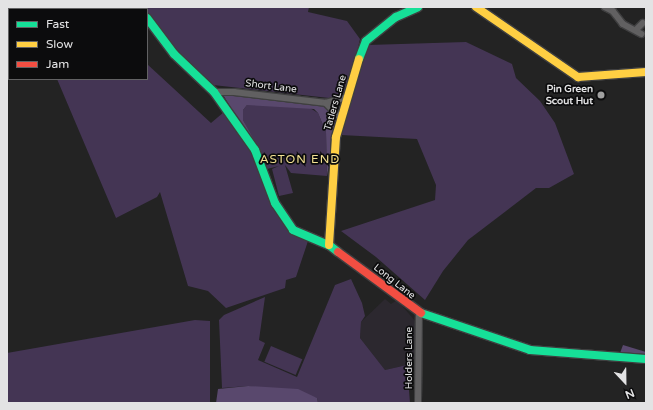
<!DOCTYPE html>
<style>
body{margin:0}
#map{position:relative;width:653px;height:410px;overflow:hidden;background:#232323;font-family:"Varela Round",sans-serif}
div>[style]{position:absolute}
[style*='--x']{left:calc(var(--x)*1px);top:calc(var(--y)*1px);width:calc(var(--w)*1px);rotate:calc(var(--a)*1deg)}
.built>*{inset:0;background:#2c282f}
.green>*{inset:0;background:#443554;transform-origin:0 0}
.forest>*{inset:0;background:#59486d}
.roads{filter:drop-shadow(1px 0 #3f3f40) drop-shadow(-1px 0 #3f3f40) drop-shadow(0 1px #3f3f40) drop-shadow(0 -1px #3f3f40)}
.street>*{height:5.5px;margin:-2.75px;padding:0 2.75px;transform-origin:2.75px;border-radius:2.75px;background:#616061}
.fast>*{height:8px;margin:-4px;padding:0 4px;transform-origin:4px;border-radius:4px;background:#16e098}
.slow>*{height:8px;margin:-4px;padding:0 4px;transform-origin:4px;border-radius:4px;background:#ffcf43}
.jam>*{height:8px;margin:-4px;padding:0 4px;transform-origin:4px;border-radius:4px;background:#f24e42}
.dots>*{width:11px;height:11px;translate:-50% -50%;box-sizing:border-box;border:2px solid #0c0c0d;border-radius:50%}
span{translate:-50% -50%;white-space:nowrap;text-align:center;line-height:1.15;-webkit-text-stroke:3.5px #0c0c0d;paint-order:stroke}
.street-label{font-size:10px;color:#e3e3e4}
.poi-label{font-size:10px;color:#e3e3e4;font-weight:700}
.right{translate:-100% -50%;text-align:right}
.quarter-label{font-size:12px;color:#f4e193;letter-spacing:1px}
.frame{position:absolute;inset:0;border:8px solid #e3e3e4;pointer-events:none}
.legend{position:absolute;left:8px;top:8px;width:140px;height:72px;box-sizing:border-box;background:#0c0c0d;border:1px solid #626263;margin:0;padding:5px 7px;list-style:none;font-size:12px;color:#e3e3e4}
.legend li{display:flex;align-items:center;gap:8px;height:20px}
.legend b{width:20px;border:1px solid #626263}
.north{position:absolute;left:605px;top:362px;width:40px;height:40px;-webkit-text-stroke:3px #0c0c0d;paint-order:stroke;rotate:158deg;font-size:11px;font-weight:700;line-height:16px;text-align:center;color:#e3e3e4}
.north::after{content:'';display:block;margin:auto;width:14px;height:18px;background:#e3e3e4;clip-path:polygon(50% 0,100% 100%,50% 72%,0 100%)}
</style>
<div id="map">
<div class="built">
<i style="clip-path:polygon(385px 299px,391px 304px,397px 300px,416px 322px,417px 359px,407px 365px,385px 370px,360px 338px,361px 322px)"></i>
</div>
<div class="green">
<i style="clip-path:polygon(143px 7px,309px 7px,308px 12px,347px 21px,360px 39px,350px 81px,343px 93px,329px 98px,213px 85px,172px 46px,147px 14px,147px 9px)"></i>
<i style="clip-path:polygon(466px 42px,512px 64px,516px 78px,540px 101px,555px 123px,574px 174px,549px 188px,536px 188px,468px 240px,443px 271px,425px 300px,376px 257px,341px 231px,435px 200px,436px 185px,417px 139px,341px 135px,368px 45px)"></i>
<i style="clip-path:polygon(147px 64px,211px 123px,224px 112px,253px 153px,280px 219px,290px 232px,308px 241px,296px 277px,286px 280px,285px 288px,226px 308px,208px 291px,188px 286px,160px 192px,157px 197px,116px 218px,57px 79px,147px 79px)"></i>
<i style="clip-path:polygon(253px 103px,310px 108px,318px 113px,326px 132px,327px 176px,291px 173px,285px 165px,293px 193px,279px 196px,272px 169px,279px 166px,267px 169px,243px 120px,243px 110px,247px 105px)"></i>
<i style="clip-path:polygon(351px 279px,362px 303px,365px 316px,361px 322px,360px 338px,385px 370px,407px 365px,410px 403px,318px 403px,317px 398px,248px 386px,222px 388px,219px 320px,224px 315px,265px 297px,259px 340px,265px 343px,258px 360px,297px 377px,335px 285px)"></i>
<i style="clip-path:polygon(195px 320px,210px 321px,210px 403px,7px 403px,7px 353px)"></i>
<i style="left:271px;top:346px;width:34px;height:17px;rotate:23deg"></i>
</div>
<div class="forest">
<i style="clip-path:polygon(222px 93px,318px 103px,329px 108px,334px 113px,336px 123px,327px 176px,326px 132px,318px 113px,314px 109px,247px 105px,243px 110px,243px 120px,260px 151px,252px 143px)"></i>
<i style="clip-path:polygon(623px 345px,646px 352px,646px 356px,620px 353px)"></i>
<i style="clip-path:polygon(248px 386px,298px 389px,317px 398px,318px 403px,216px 403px,218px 389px)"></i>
</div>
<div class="roads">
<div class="street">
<i style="--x:138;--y:7;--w:3;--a:45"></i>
<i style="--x:605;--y:7;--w:9;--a:27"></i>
<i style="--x:613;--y:11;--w:16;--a:52"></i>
<i style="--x:623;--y:24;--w:21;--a:28"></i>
<i style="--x:108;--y:9;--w:4;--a:-34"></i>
<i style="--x:637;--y:29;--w:8;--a:-45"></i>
<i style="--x:7;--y:52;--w:2;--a:27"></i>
<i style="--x:214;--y:92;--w:20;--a:0"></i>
<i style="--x:234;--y:92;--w:93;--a:6.8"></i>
<i style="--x:326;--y:103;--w:22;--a:-16"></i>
<i style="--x:326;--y:103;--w:20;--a:45"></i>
<i style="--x:418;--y:403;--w:91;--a:-89.4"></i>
</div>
<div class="fast">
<i style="--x:147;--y:18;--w:45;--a:53.1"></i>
<i style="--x:174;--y:54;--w:55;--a:43.5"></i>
<i style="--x:214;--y:92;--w:71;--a:54.7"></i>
<i style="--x:255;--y:150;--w:57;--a:69.3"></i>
<i style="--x:275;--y:203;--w:32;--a:56"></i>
<i style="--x:293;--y:230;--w:39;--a:23"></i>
<i style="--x:329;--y:245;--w:11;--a:38"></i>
<i style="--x:359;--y:59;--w:19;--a:-69"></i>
<i style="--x:366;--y:41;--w:38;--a:-39"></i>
<i style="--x:396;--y:17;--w:24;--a:-24"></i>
<i style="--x:421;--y:313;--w:115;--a:18.7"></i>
<i style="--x:530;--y:350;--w:116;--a:4.4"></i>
</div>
<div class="slow">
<i style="--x:476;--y:7;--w:124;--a:34.5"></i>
<i style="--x:578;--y:77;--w:68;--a:-4.2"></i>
<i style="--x:329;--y:245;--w:108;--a:-86.3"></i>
<i style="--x:336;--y:137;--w:81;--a:-73.6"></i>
</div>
<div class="jam">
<i style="--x:338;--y:252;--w:103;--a:36.3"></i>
</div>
</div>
<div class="dots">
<i style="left:601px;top:95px;background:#a0a0a0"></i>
</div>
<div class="street-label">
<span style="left:271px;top:87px;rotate:7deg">Short Lane</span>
<span style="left:336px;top:103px;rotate:-74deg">Tatlers Lane</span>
<span style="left:394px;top:282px;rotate:38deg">Long Lane</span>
<span style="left:410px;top:358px;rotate:-90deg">Holders Lane</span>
</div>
<div class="poi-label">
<span class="right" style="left:593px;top:95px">Pin Green<br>Scout Hut</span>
</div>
<div class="quarter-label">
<span style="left:300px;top:160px">ASTON END</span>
</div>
<div class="frame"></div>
<ul class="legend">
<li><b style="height:5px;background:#16e098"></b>Fast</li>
<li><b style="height:5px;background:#ffcf43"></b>Slow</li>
<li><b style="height:5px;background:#f24e42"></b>Jam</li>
</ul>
<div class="north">N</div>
</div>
